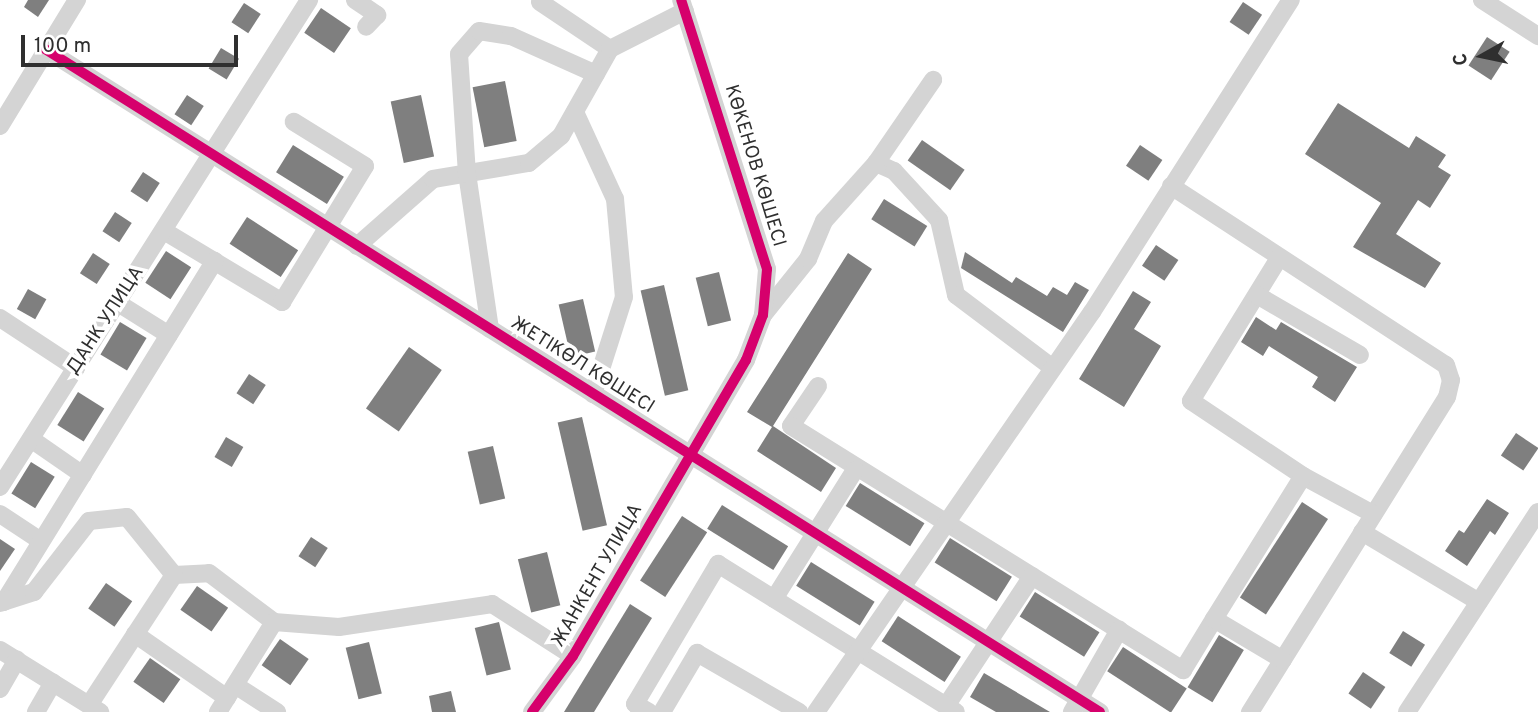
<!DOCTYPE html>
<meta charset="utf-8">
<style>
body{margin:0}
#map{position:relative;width:1538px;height:712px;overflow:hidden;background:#fff;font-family:Overpass,sans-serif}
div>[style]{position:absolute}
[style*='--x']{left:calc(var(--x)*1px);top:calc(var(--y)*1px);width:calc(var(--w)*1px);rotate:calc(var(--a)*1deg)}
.building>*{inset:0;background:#7f7f7f;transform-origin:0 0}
.minor>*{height:18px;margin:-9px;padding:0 9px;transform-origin:9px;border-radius:9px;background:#d4d4d4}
.cycleway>*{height:10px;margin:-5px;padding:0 5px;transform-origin:5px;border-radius:5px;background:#d6006c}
span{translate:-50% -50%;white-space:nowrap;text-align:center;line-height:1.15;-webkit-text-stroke:7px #fff;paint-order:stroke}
.street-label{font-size:19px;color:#2f2f2f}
.north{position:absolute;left:1447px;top:21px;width:70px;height:70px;-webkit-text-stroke:5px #fff;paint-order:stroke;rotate:261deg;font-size:19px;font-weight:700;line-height:28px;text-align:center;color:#2f2f2f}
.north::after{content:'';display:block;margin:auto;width:24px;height:32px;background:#2f2f2f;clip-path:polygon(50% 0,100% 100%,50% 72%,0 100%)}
.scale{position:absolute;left:21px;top:35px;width:217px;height:32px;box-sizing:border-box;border:4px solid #2f2f2f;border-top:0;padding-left:9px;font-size:21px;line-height:24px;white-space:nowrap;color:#2f2f2f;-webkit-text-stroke:5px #fff;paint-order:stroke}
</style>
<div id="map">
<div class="building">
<i style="clip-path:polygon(28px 0,49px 0,38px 17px,24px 7px)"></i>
<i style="left:1243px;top:2px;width:23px;height:24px;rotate:34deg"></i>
<i style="left:244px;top:3px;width:20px;height:23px;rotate:33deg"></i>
<i style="left:321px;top:8px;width:36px;height:30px;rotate:34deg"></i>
<i style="left:1487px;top:37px;width:27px;height:34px;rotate:33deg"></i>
<i style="left:221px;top:48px;width:21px;height:24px;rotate:31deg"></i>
<i style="left:505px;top:81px;width:61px;height:33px;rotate:79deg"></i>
<i style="left:187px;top:95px;width:20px;height:23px;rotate:33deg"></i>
<i style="left:421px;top:95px;width:63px;height:31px;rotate:78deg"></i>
<i style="clip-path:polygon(1338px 103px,1409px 148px,1416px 136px,1446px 155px,1438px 167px,1451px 175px,1430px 208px,1418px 200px,1396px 234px,1441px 263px,1425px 288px,1353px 247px,1381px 203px,1305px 154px)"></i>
<i style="left:922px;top:140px;width:52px;height:25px;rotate:35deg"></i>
<i style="left:293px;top:145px;width:60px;height:32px;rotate:32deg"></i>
<i style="left:1140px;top:145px;width:27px;height:25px;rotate:34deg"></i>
<i style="left:143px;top:172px;width:20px;height:23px;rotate:33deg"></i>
<i style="left:884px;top:199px;width:51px;height:24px;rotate:32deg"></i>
<i style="left:115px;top:212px;width:20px;height:23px;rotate:33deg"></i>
<i style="left:247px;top:217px;width:61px;height:32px;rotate:33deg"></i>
<i style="left:1156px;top:245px;width:27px;height:25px;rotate:34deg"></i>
<i style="left:166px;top:251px;width:30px;height:38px;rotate:33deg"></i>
<i style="clip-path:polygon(965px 252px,1012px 283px,1016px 277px,1047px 296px,1053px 287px,1067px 295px,1075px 282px,1089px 290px,1063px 332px,961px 268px)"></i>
<i style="left:93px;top:253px;width:20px;height:24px;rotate:33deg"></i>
<i style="clip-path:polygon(848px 253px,872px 269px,773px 426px,836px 468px,821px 492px,757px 451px,772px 427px,747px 412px)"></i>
<i style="left:719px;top:272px;width:50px;height:24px;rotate:76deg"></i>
<i style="left:664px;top:285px;width:108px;height:24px;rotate:77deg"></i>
<i style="left:28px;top:289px;width:21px;height:23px;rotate:29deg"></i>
<i style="clip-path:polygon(1133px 291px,1151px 302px,1134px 329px,1161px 346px,1124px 407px,1079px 379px)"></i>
<i style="left:583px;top:299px;width:54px;height:25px;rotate:77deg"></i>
<i style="clip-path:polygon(1256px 317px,1276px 330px,1281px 322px,1357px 367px,1335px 402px,1312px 387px,1318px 377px,1269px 346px,1263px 356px,1241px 342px)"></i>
<i style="left:120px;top:322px;width:31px;height:38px;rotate:31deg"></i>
<i style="left:409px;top:347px;width:40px;height:75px;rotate:35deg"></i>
<i style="left:249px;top:374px;width:20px;height:23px;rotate:33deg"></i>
<i style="left:78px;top:392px;width:31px;height:39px;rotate:32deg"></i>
<i style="left:582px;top:417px;width:111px;height:25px;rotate:77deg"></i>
<i style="left:1516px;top:433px;width:27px;height:27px;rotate:34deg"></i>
<i style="left:226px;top:437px;width:20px;height:23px;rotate:30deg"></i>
<i style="left:493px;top:446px;width:54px;height:26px;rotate:77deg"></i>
<i style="left:31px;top:462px;width:28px;height:37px;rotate:32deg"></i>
<i style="left:860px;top:483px;width:76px;height:27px;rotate:32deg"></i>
<i style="clip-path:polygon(1487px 499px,1509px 513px,1495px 535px,1490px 531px,1467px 566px,1445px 551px,1459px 530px,1464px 533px)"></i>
<i style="left:1302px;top:502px;width:31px;height:114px;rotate:33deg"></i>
<i style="left:722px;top:505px;width:78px;height:28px;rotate:32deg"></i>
<i style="left:682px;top:516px;width:30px;height:77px;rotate:33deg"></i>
<i style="left:311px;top:537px;width:20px;height:23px;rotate:33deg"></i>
<i style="left:950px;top:538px;width:73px;height:29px;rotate:32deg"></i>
<i style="clip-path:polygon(0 539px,15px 549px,0 571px)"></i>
<i style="left:547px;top:552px;width:55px;height:30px;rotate:76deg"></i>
<i style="left:811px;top:562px;width:75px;height:28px;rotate:32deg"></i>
<i style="left:106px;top:583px;width:32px;height:31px;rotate:35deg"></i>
<i style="left:197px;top:586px;width:38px;height:29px;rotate:35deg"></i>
<i style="left:1035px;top:592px;width:76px;height:29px;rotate:32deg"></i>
<i style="clip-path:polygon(630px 604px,652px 618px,594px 712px,564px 712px)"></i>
<i style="left:898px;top:616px;width:75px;height:30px;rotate:33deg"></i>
<i style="left:499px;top:622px;width:49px;height:25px;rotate:76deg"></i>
<i style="left:1403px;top:631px;width:26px;height:26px;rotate:32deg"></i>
<i style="left:1219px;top:635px;width:29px;height:61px;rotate:31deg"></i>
<i style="left:280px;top:639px;width:35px;height:32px;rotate:35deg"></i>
<i style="left:369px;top:642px;width:53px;height:24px;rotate:76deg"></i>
<i style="left:1123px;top:647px;width:76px;height:29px;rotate:33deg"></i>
<i style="left:150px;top:658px;width:37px;height:29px;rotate:35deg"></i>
<i style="left:1363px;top:672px;width:27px;height:26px;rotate:34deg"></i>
<i style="clip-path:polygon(984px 673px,1050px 712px,996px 712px,970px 697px)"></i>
<i style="clip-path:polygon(451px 691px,456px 712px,432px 712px,429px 696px)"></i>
</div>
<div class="minor">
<i style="--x:355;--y:0;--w:27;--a:34"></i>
<i style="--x:377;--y:15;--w:16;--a:133"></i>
<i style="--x:1482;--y:0;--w:67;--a:32.7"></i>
<i style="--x:540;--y:2;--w:84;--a:33.9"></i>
<i style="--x:45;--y:49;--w:1246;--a:32.15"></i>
<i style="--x:575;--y:112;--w:96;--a:65.3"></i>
<i style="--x:615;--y:199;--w:98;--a:84.8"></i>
<i style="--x:624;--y:297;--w:102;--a:107.7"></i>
<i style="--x:0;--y:126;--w:148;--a:-58.6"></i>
<i style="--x:876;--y:163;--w:20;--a:24"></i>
<i style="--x:894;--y:171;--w:67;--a:47.4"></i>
<i style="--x:939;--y:220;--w:77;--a:77.2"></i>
<i style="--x:956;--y:295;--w:121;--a:37"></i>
<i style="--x:1171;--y:186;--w:328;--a:33.1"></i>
<i style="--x:1446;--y:365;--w:16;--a:72"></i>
<i style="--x:1451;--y:380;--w:17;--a:103"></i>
<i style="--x:1447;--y:397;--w:372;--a:122"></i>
<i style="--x:164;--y:231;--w:138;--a:31"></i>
<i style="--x:282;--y:302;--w:159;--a:-58.6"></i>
<i style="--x:365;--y:166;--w:84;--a:-148.2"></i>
<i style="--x:357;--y:246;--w:101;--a:-41.4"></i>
<i style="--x:433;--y:179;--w:97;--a:-9.5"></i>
<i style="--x:529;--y:163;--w:42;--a:-40.2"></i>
<i style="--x:561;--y:136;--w:100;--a:-60.6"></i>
<i style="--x:610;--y:49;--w:84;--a:-26.9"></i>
<i style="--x:1279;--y:258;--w:168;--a:121.6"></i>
<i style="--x:1191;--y:401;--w:135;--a:33.8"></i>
<i style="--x:1303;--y:476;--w:80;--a:28.5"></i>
<i style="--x:1257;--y:295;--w:119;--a:30.2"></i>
<i style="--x:118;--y:303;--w:60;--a:32.1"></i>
<i style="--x:763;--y:315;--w:72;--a:-51.2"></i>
<i style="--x:808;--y:259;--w:41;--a:-67.2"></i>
<i style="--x:824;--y:221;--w:78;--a:-48.1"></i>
<i style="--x:876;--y:163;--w:101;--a:-55.5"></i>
<i style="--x:0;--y:318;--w:91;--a:33.3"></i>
<i style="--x:490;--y:329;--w:157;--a:-98.4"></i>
<i style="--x:467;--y:174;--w:120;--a:-93.8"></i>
<i style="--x:459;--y:54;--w:30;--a:-49"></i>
<i style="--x:479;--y:31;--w:32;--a:9"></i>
<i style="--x:511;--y:36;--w:93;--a:24.1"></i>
<i style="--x:818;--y:386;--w:48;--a:124"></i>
<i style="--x:791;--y:426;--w:462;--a:31.9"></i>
<i style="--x:1183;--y:670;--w:60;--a:-58.7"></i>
<i style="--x:1214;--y:619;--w:80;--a:30.7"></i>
<i style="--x:31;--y:439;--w:63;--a:34.7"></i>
<i style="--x:0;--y:487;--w:577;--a:-57.6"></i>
<i style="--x:0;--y:514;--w:49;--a:33.4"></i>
<i style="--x:1362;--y:532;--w:136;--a:30.9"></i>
<i style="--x:774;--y:599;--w:152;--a:-57.9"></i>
<i style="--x:4;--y:602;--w:401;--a:-58.3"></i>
<i style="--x:0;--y:603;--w:36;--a:-18"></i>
<i style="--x:34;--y:592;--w:90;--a:-52.2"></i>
<i style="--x:89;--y:521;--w:38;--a:-6"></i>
<i style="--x:127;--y:517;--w:75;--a:51"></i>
<i style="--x:174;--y:575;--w:35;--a:-3"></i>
<i style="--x:209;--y:573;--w:81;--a:37"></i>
<i style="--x:274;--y:622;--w:65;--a:4.4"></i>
<i style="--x:339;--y:627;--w:155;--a:-8.5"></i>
<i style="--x:492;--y:604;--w:96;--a:32.7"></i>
<i style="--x:1214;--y:619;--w:168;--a:-58.1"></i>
<i style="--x:135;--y:634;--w:112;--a:34.8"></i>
<i style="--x:0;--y:650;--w:118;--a:31.8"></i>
<i style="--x:235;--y:685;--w:50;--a:32.7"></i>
<i style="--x:0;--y:689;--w:34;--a:-60"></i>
<i style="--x:89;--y:705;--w:155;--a:-56.8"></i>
<i style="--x:946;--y:706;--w:156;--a:-56.5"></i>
<i style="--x:36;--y:712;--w:34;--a:-60"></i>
<i style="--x:218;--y:712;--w:106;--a:-58.1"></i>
<i style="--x:532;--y:712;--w:69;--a:-53.8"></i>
<i style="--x:573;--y:656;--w:343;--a:-59.7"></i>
<i style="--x:746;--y:360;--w:48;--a:-69.3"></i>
<i style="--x:763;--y:315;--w:46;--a:-85"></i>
<i style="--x:767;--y:269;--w:282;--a:-107.7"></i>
<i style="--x:649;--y:712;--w:16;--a:-150"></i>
<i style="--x:635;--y:704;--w:163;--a:-59.3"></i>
<i style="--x:718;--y:564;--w:280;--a:31.9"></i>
<i style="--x:662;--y:712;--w:69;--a:-59.3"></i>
<i style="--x:697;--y:653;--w:118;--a:30"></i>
<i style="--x:816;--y:712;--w:486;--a:-55.4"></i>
<i style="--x:1092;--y:312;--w:370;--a:-57.5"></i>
<i style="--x:1072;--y:712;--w:95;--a:-60.2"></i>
<i style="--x:1407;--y:712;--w:239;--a:-56.8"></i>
</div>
<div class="cycleway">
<i style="--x:45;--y:49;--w:1246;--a:32.15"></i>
<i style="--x:532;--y:712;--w:69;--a:-53.8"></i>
<i style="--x:573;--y:656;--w:343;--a:-59.7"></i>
<i style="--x:746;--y:360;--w:48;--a:-69.3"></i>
<i style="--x:763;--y:315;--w:46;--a:-85"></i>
<i style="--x:767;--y:269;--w:282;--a:-107.7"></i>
</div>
<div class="street-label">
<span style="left:754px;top:166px;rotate:73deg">КӨКЕНОВ КӨШЕСІ</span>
<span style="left:106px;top:321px;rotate:-57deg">ДАНК УЛИЦА</span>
<span style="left:582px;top:366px;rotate:32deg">ЖЕТІКӨЛ КӨШЕСІ</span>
<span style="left:598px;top:576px;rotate:-60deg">ЖАНКЕНТ УЛИЦА</span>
</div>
<div class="north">С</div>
<div class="scale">100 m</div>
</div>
